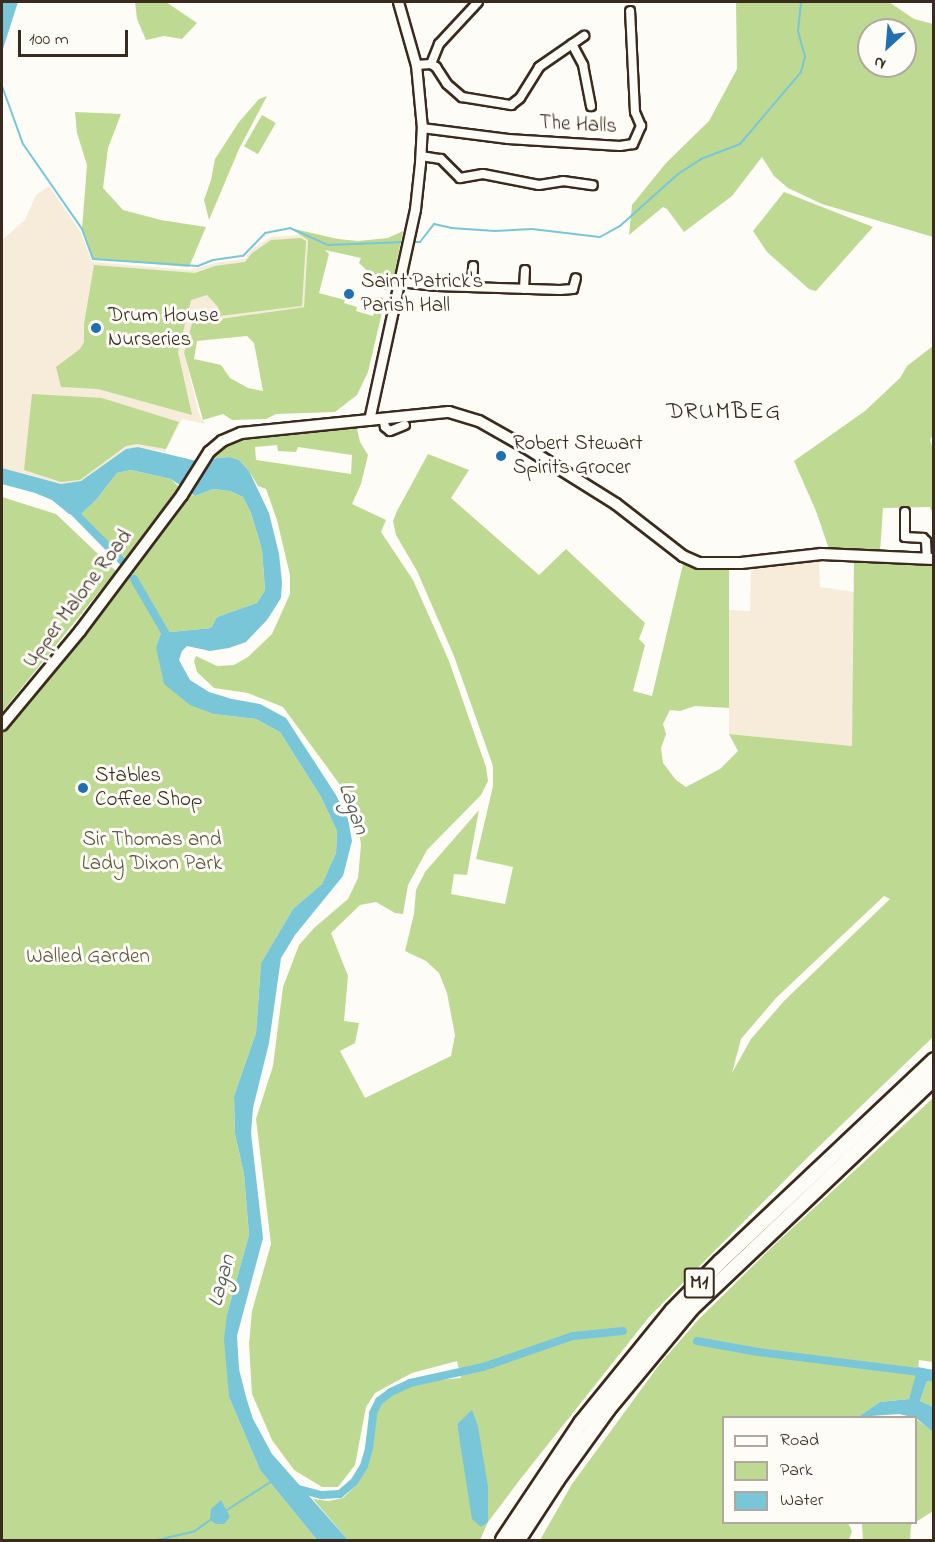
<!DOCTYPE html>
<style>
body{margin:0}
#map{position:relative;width:935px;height:1542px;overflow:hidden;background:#fdfcf7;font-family:"Indie Flower",sans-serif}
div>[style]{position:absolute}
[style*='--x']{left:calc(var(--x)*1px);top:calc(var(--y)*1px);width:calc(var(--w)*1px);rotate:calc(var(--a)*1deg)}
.built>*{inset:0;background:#f7ebda}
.green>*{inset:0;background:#beda92;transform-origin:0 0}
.water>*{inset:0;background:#79c6d9}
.stream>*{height:2px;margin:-1px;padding:0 1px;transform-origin:1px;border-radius:1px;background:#79c6d9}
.canal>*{height:8px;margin:-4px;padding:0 4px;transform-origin:4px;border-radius:4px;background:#79c6d9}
.roads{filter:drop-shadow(2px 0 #3b2a1e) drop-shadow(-2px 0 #3b2a1e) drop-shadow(0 2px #3b2a1e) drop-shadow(0 -2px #3b2a1e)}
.minor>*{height:8px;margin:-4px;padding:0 4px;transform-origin:4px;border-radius:4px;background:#fdfcf7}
.tertiary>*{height:9px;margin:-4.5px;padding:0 4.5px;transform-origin:4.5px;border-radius:4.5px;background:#fdfcf7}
.secondary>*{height:10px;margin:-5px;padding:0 5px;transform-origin:5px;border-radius:5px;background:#fdfcf7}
.motorway>*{height:14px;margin:-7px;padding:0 7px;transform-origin:7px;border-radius:7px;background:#fdfcf7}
.dots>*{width:16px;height:16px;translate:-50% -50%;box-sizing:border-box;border:3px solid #fdfcf7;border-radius:50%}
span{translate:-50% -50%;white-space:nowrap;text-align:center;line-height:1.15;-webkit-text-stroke:6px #fdfcf7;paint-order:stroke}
.shield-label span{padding:2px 4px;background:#fdfcf7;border:2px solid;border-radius:4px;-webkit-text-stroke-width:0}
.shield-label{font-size:20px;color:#3b2a1e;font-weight:700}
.street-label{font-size:21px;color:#3b2a1e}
.poi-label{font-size:21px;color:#3b2a1e}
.left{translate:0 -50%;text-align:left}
.park-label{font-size:21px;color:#5c563b}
.water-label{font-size:22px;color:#4e5956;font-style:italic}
.quarter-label{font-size:24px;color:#3b2a1e;letter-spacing:1.5px}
.frame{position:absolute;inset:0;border:3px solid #3b2a1e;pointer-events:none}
.legend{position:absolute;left:722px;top:1416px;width:195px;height:108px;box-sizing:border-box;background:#fdfcf7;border:2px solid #afa8a0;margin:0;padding:8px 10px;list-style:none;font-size:18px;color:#3b2a1e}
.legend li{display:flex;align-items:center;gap:12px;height:30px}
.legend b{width:30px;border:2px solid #afa8a0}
.north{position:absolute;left:857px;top:18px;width:60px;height:60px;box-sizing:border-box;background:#fdfcf7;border:2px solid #afa8a0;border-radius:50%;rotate:206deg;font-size:16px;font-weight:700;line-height:24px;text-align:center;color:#3b2a1e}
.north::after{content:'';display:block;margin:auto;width:21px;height:27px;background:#1f6fb2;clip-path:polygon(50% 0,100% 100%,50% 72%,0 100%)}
.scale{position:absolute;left:18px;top:30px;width:110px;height:27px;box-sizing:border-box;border:3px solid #3b2a1e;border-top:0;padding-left:8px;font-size:18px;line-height:21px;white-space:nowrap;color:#3b2a1e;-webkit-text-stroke:4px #fdfcf7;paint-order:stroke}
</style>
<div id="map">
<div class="built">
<i style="clip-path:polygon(49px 186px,80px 231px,92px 262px,190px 270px,215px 263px,245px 259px,251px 250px,271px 237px,301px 235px,308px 240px,304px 307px,220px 319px,213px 315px,184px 353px,199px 414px,205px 424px,182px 419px,165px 452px,138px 447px,126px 449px,81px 481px,61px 484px,2px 468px,2px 240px,25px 220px,36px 195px)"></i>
<i style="clip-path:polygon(819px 559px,820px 587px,855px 592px,852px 746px,729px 734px,729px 610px,750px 611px,751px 566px)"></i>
</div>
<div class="green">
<i style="clip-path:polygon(135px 2px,166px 2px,197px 23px,182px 39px,164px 36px,146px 40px,137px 19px)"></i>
<i style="clip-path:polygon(evenodd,736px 2px,889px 2px,914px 19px,933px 24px,933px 237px,822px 204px,788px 188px,774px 176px,762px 157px,732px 196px,684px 232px,667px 209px,663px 207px,629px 235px,632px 205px,666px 163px,709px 121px,737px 69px,736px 2px,869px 30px,905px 30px,905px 66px,869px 66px,869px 30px)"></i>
<i style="clip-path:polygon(267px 96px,239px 149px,209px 220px,204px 200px,211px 180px,215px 159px,239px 122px,259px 99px)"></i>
<i style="clip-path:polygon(75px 112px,121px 114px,108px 148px,103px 188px,123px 210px,161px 220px,206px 227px,189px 267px,93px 259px,82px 229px,87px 165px,77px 133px)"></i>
<i style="left:262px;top:115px;width:16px;height:36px;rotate:30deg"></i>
<i style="clip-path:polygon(784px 192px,873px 227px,816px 291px,809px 289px,767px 252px,753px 231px)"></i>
<i style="clip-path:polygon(evenodd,290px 228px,338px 239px,358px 241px,388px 238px,403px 231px,392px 285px,386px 290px,377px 288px,378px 281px,359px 263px,361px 258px,325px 250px,329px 254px,319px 293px,345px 300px,344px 303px,357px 307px,356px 311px,373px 316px,378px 297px,383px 298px,384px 304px,368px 372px,357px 395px,335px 412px,276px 414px,266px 419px,232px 420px,223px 414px,203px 420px,184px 353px,194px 316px,213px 315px,220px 319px,304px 307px,308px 240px,290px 228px,247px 336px,254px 343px,263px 391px,248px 388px,230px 378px,221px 365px,194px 359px,197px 341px,247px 336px)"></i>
<i style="clip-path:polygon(301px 238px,306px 241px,302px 306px,220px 316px,218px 307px,207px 295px,191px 300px,178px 352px,192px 415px,98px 389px,61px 387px,56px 367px,80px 349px,84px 342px,84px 324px,94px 265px,195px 273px,215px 266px,245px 262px,252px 253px,271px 240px)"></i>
<i style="clip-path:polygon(933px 346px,934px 432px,930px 440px,933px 450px,933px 515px,930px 507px,883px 508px,880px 551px,829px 549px,816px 511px,794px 461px,865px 411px,900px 378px,907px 366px)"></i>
<i style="clip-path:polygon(32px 394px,102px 398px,179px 422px,166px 449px,137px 444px,126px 446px,80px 480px,61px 482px,24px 470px)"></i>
<i style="clip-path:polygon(evenodd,356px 424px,360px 442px,368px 455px,361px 484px,352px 504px,386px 520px,381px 532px,413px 580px,449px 661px,486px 767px,488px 781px,481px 795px,427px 850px,408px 885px,403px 914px,395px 913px,376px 902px,360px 905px,331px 933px,348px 976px,344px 1021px,359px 1023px,355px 1043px,340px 1051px,365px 1098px,451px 1056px,455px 1035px,447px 993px,439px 973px,426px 961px,405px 951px,414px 914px,416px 890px,425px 872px,479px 810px,467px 875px,454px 874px,451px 894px,505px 904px,513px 867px,476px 859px,493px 786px,493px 766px,454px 656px,417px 571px,396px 535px,393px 521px,397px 511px,428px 454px,469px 470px,451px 498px,539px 575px,566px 549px,645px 623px,639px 639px,645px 645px,633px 691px,652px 696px,683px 564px,710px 569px,729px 569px,729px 708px,695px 706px,680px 711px,670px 710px,663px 724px,666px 734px,661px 748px,663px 763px,676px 780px,686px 787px,720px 769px,738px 751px,729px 734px,852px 746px,854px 560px,933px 566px,933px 1037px,807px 1158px,649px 1317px,522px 1477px,488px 1522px,480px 1540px,348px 1540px,313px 1499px,329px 1501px,343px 1498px,356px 1485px,368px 1466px,375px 1412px,381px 1402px,417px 1382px,461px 1378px,457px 1361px,412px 1373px,375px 1393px,366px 1407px,355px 1465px,338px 1487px,322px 1487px,294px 1470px,272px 1440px,252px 1394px,249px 1344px,252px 1311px,271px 1244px,256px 1119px,273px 1066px,283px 987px,299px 945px,314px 928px,348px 899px,358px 878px,361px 845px,357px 819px,338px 782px,283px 707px,248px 693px,214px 688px,197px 672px,194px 661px,196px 656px,217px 666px,234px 665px,248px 657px,272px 634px,290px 594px,290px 575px,277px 520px,266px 489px,258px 486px,249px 471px,239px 460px,230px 457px,217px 458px,205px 463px,230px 438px,344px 429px,356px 424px,277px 445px,278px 451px,296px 452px,298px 447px,352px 455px,351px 474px,256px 460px,255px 447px,277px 445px,356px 424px,884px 896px,890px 899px,784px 1001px,751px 1039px,732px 1073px,741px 1039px,776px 998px,884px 896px,356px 424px,472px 1411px,464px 1462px,457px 1424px,472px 1411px)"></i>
<i style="clip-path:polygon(131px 470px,171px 479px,179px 487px,125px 558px,80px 515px,96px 500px,117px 473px)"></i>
<i style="clip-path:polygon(213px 489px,230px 491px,243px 497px,251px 513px,262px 550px,265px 590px,257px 603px,217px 617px,211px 628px,161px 633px,156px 647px,214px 714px,256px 719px,280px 732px,321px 797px,337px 831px,336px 853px,322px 884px,293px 909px,261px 963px,256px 1033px,234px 1096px,235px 1134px,244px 1174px,249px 1235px,227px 1314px,229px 1397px,260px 1470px,317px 1540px,2px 1540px,2px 727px,133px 560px,190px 494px,195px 496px)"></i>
<i style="clip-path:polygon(2px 497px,56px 514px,116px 571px,2px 712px)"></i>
<i style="clip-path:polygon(933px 1098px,933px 1362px,919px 1360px,917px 1379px,909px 1399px,880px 1402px,858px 1417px,724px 1418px,724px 1522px,848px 1523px,852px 1531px,849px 1540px,540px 1540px,572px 1484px,659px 1365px,697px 1321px,772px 1247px)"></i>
<i style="clip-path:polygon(927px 1381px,933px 1382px,933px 1407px,920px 1401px)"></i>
<i style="clip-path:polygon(916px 1419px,934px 1432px,933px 1511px,916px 1522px)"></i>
<i style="clip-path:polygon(862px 1523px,914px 1523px,911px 1525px,910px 1540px,863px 1540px)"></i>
</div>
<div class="water">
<i style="clip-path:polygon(2px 2px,18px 2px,2px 52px)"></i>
<i style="clip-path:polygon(138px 447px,205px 463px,217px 458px,230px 457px,239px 460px,249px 471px,269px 513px,279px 554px,282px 582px,281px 598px,267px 620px,246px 642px,229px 648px,210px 651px,187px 646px,182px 651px,179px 660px,190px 680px,209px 692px,232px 699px,260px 704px,286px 718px,336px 795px,348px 819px,352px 841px,343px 876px,295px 935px,281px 958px,269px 1043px,253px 1108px,251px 1133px,263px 1238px,237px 1336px,239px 1369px,246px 1397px,253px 1419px,272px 1454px,348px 1540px,317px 1540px,260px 1470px,229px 1397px,224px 1339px,227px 1314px,249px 1235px,244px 1174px,235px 1134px,234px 1096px,256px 1033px,261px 963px,293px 909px,322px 884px,336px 853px,337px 831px,321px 797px,280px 732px,256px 719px,214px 714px,190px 705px,164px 684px,156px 647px,161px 633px,211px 628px,217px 617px,257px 603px,265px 590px,262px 550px,251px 513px,243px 497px,230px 491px,213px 489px,195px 496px,171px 479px,131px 470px,117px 473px,96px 500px,80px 515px,69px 514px,52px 500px,35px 493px,2px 484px,2px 468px,61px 484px,81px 481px,126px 449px)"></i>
<i style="clip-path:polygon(918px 1367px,933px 1370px,933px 1382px,927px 1381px,920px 1401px,933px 1407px,933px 1432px,916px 1418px,899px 1414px,858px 1417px,880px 1402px,909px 1399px)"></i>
<i style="clip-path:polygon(472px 1410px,478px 1426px,488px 1487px,488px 1522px,481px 1527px,472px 1519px,457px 1424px)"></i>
<i style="clip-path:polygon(221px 1500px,230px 1517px,224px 1524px,216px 1524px,210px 1520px,211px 1509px)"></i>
</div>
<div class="stream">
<i style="--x:2;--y:86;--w:62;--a:70.1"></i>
<i style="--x:23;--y:144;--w:103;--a:55.2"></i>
<i style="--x:82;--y:229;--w:32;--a:70"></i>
<i style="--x:93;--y:259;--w:105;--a:3.8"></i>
<i style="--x:198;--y:266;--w:16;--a:-22"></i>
<i style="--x:213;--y:260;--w:30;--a:-8"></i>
<i style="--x:243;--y:256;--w:32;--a:-46"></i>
<i style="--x:265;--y:233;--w:25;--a:-11"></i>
<i style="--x:290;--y:228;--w:42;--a:24.1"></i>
<i style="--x:328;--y:245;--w:76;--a:-2.3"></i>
<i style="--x:410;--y:242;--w:10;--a:0"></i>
<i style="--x:420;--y:242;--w:23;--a:-52"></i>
<i style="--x:434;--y:224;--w:17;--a:13"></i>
<i style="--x:451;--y:228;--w:44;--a:3.9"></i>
<i style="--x:495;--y:231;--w:37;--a:-3"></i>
<i style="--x:532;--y:229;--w:68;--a:6.7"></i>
<i style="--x:600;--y:237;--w:23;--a:-29"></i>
<i style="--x:620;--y:226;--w:78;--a:-41.9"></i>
<i style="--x:678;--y:174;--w:27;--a:-33"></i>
<i style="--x:701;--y:159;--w:42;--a:-21"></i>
<i style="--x:740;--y:144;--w:94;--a:-49.7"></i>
<i style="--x:801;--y:72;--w:16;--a:-75"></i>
<i style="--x:805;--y:57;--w:27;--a:-105"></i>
<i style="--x:798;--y:31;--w:29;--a:-84"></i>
<i style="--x:227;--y:1510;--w:54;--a:-32.8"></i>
<i style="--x:157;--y:1540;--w:39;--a:-13"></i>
<i style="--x:195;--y:1531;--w:19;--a:-36"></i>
</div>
<div class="canal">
<i style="--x:69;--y:507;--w:76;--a:45.5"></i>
<i style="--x:134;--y:579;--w:72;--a:59.9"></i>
<i style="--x:697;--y:1341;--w:62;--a:10.2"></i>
<i style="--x:758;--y:1352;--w:177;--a:7.1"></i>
<i style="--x:295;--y:1488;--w:28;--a:15"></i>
<i style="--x:322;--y:1495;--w:18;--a:-3"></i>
<i style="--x:340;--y:1494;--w:18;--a:-41"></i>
<i style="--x:354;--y:1482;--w:19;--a:-58"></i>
<i style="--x:364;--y:1466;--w:19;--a:-74"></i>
<i style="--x:369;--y:1448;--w:35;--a:-83"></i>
<i style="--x:373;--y:1413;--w:13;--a:-63"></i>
<i style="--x:379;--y:1401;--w:15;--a:-37"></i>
<i style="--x:391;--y:1392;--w:21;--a:-25"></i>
<i style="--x:410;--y:1383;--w:75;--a:-12.4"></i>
<i style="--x:483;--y:1367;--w:95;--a:-19"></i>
<i style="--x:573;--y:1336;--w:50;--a:-5.7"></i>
</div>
<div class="roads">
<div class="minor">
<i style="--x:572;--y:44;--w:24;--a:62"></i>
<i style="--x:583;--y:65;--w:42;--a:79"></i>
<i style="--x:431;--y:64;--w:22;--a:-68"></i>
<i style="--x:439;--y:44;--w:57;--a:-47.1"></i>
<i style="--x:416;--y:65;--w:15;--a:-4"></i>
<i style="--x:431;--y:64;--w:6;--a:31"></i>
<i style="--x:436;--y:67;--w:20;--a:57"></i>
<i style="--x:447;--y:84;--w:20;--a:41"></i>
<i style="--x:462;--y:97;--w:50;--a:9.3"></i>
<i style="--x:511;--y:105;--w:11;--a:-38"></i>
<i style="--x:520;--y:98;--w:36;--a:-58"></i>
<i style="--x:539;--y:67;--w:55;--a:-34.6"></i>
<i style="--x:422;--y:128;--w:87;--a:7.3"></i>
<i style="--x:508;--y:139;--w:112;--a:3.6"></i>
<i style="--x:620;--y:146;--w:13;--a:-9"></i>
<i style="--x:633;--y:144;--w:20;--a:-66"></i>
<i style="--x:641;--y:126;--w:15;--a:-113"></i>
<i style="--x:635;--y:112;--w:101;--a:-92.8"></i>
<i style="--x:421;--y:156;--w:20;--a:9"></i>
<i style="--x:441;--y:159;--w:27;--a:45"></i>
<i style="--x:460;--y:178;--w:23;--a:-10"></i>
<i style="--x:483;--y:174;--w:57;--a:11.1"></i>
<i style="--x:539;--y:185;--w:24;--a:-9"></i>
<i style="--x:563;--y:181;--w:30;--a:8"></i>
<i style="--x:399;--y:282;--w:38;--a:6"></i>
<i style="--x:437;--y:286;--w:123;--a:1.9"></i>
<i style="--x:560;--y:290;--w:13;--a:-4"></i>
<i style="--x:573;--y:289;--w:11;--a:-75"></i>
<i style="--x:472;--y:287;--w:21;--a:-87"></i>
<i style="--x:524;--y:289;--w:19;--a:-87"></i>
<i style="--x:383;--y:418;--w:9;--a:77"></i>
<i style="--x:385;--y:427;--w:6;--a:39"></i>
<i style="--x:390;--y:431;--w:16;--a:-22"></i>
<i style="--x:905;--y:512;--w:25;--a:90"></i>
<i style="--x:905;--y:537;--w:18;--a:3"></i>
<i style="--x:923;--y:538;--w:4;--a:45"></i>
<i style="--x:926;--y:541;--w:17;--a:87"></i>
</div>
<div class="tertiary">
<i style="--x:369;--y:420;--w:216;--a:-77.7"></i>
<i style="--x:415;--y:209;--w:46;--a:-83.8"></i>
<i style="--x:420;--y:163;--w:35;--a:-87"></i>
<i style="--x:422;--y:128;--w:63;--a:-95.4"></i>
<i style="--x:416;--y:65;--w:66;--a:-105.9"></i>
</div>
<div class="secondary">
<i style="--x:2;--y:725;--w:122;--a:-50.3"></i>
<i style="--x:80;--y:631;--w:170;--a:-53.1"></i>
<i style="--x:182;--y:495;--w:51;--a:-57.9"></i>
<i style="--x:209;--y:452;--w:17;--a:-40"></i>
<i style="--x:222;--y:441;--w:21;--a:-23"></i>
<i style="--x:241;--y:433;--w:209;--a:-5.8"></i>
<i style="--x:449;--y:412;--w:31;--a:17"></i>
<i style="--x:479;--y:421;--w:53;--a:29.5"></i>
<i style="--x:525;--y:447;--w:107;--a:32.1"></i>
<i style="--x:616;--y:504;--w:85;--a:37.8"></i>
<i style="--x:683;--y:556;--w:17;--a:24"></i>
<i style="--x:699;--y:563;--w:42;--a:0"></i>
<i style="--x:741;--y:563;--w:81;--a:-6.4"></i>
<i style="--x:821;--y:554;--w:113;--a:2.5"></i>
</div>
<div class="motorway">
<i style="--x:503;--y:1540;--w:141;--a:-56.3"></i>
<i style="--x:581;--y:1423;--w:144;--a:-50.9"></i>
<i style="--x:672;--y:1311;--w:69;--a:-45.6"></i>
<i style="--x:720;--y:1262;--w:294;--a:-43.3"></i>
<i style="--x:518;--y:1540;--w:72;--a:-57"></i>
<i style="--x:557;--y:1480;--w:87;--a:-54.3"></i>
<i style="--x:608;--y:1409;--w:131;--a:-50.3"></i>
<i style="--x:692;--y:1308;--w:334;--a:-43.5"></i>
</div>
</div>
<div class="dots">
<i style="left:349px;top:294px;background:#1f6fb2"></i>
<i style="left:96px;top:328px;background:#1f6fb2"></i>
<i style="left:501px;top:456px;background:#1f6fb2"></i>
<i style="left:83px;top:788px;background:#1f6fb2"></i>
</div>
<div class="shield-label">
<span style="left:699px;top:1283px">M1</span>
</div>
<div class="street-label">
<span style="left:578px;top:125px;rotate:3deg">The Halls</span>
<span style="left:78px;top:599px;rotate:-53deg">Upper Malone Road</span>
</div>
<div class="poi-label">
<span class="left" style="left:361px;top:294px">Saint Patrick's<br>Parish Hall</span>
<span class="left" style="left:108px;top:328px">Drum House<br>Nurseries</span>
<span class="left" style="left:513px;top:456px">Robert Stewart<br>Spirits Grocer</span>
<span class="left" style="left:95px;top:788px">Stables<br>Coffee Shop</span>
</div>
<div class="park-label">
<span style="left:152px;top:852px">Sir Thomas and<br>Lady Dixon Park</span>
<span style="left:88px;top:957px">Walled Garden</span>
</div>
<div class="water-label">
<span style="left:352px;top:809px;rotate:71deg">Lagan</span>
<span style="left:223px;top:1281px;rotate:-75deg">Lagan</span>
</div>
<div class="quarter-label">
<span style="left:724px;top:413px">DRUMBEG</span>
</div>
<div class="frame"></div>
<ul class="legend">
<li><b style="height:8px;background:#fdfcf7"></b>Road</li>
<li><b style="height:16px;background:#beda92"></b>Park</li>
<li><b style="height:16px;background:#79c6d9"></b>Water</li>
</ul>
<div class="north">N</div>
<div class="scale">100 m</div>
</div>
